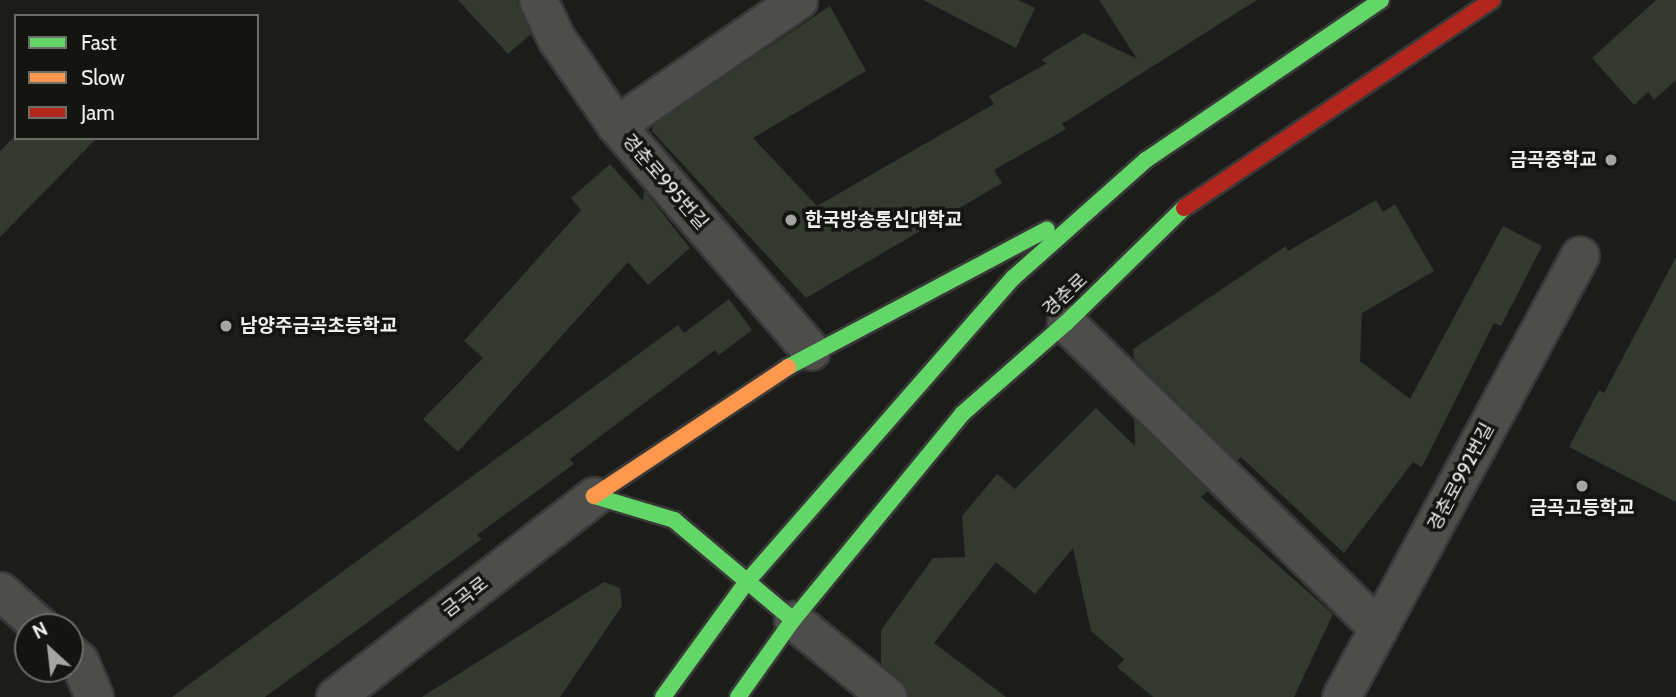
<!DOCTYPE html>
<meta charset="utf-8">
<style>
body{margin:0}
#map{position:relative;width:1676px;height:697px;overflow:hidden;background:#1c1c1a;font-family:Cabin,"Noto Sans KR",sans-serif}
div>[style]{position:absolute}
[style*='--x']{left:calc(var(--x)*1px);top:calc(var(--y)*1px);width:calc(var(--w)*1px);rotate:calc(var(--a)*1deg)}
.building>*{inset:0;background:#33392f}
.roads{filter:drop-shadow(2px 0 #383837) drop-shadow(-2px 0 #383837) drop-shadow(0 2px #383837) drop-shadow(0 -2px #383837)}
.street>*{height:37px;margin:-18.5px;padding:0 18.5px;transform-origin:18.5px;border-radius:18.5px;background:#4d4d4b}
.fast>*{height:16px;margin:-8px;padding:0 8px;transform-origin:8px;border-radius:8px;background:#63d668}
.slow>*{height:16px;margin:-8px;padding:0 8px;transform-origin:8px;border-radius:8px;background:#ff974d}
.jam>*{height:16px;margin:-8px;padding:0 8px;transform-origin:8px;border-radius:8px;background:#b3261e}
.dots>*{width:19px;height:19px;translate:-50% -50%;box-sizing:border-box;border:4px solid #141410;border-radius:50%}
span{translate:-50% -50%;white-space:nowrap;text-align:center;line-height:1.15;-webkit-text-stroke:7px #141410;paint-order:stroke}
.poi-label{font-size:19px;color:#efefeb;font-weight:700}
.right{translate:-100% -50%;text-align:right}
.left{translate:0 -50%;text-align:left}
.street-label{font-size:19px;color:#efefeb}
.legend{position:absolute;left:14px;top:14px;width:245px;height:126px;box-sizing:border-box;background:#141410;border:2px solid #6c6c68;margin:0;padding:9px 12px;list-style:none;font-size:21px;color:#efefeb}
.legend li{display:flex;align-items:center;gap:14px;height:35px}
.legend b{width:35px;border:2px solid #6c6c68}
.north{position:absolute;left:14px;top:613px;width:70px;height:70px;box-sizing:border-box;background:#141410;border:2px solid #6c6c68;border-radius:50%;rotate:333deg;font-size:19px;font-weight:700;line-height:28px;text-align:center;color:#efefeb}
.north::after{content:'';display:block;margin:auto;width:24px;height:32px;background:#a5a5a2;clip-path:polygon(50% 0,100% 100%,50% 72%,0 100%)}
</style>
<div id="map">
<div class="building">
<i style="clip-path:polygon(458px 0,517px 0,531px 34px,508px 54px)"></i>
<i style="clip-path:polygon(923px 0,1018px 0,1035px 8px,1016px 48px)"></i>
<i style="clip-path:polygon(1099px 0,1257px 0,1062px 124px,1066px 129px,994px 170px,1002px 183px,806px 298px,652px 131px,653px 125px,830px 6px,866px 71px,753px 138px,817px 206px,994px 104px,989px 96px,1047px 63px,1041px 60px,1084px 33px,1137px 59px)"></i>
<i style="clip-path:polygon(1656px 0,1676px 0,1676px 80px,1654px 100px,1648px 92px,1634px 105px,1592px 58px)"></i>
<i style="clip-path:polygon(13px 138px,97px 138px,0 237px,0 151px)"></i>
<i style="clip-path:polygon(610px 164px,643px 201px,644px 190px,690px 248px,648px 285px,628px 262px,458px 452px,423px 419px,483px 358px,464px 341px,581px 210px,571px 198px)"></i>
<i style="clip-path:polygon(1376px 200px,1383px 212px,1395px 204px,1434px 271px,1362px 313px,1360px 361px,1410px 399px,1503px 226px,1542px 246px,1501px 326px,1494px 323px,1422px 467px,1413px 462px,1344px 553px,1241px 457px,1237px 461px,1134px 359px,1133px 349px,1286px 246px,1288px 251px)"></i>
<i style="clip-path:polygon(1676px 257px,1676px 502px,1569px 447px,1599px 390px,1604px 393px)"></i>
<i style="clip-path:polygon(729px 299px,752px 330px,719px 355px,715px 350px,570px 459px,574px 464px,477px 535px,482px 539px,265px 697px,172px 697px,678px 325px,684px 333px)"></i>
<i style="clip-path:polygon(1096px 408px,1135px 446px,1134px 419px,1208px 491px,1201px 497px,1333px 614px,1294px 697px,1153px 697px,1117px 667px,1124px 659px,1091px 631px,1073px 548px,1035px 594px,996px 562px,934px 643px,1006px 697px,908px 697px,902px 681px,881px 664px,881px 630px,933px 558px,965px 557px,962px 516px,997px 474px,1015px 489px)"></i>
<i style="clip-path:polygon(604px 582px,620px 588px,622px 606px,560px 697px,422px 697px)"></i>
</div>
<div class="roads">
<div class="street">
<i style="--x:538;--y:0;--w:42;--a:64.7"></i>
<i style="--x:556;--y:38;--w:106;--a:55.4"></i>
<i style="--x:616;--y:125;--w:298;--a:49.2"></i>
<i style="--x:616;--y:125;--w:221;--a:-34.5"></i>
<i style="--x:1066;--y:323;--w:437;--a:44.3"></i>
<i style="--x:0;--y:591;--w:55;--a:41.3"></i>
<i style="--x:793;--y:620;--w:122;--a:39"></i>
<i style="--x:70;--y:653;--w:12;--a:42"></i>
<i style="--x:79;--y:661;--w:39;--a:67"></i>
<i style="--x:335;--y:697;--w:328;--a:-37.8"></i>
<i style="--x:1341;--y:697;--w:502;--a:-61.6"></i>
</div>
<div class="fast">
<i style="--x:788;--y:367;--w:293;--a:-28"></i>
<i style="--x:594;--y:496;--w:84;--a:16.7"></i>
<i style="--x:674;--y:520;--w:155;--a:40"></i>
<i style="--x:663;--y:697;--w:140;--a:-54"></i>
<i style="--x:745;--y:584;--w:407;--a:-48.8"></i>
<i style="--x:1013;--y:278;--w:178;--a:-41.6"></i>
<i style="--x:1146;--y:160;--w:284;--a:-34.2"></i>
<i style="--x:738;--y:697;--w:95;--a:-54.5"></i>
<i style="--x:793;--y:620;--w:266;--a:-50.6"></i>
<i style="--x:962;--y:414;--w:138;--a:-41.2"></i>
<i style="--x:1066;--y:323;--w:165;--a:-44.3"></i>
</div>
<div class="slow">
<i style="--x:594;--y:496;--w:233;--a:-33.6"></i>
</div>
<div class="jam">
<i style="--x:1184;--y:208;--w:372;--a:-34"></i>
</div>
</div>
<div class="dots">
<i style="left:1611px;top:160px;background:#a5a5a2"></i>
<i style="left:791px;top:220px;background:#a5a5a2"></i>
<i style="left:226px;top:326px;background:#a5a5a2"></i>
<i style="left:1582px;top:486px;background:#a5a5a2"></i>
</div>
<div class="poi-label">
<span class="right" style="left:1597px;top:160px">금곡중학교</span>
<span class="left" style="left:805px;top:220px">한국방송통신대학교</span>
<span class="left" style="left:240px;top:326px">남양주금곡초등학교</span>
<span style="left:1582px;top:508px">금곡고등학교</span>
</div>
<div class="street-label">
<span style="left:665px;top:182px;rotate:49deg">경춘로995번길</span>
<span style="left:1065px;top:295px;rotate:-43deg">경춘로</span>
<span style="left:1461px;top:477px;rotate:-62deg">경춘로992번길</span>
<span style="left:465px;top:597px;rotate:-38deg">금곡로</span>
</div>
<ul class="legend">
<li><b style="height:9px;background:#63d668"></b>Fast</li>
<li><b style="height:9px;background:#ff974d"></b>Slow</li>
<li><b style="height:9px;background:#b3261e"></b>Jam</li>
</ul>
<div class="north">N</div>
</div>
